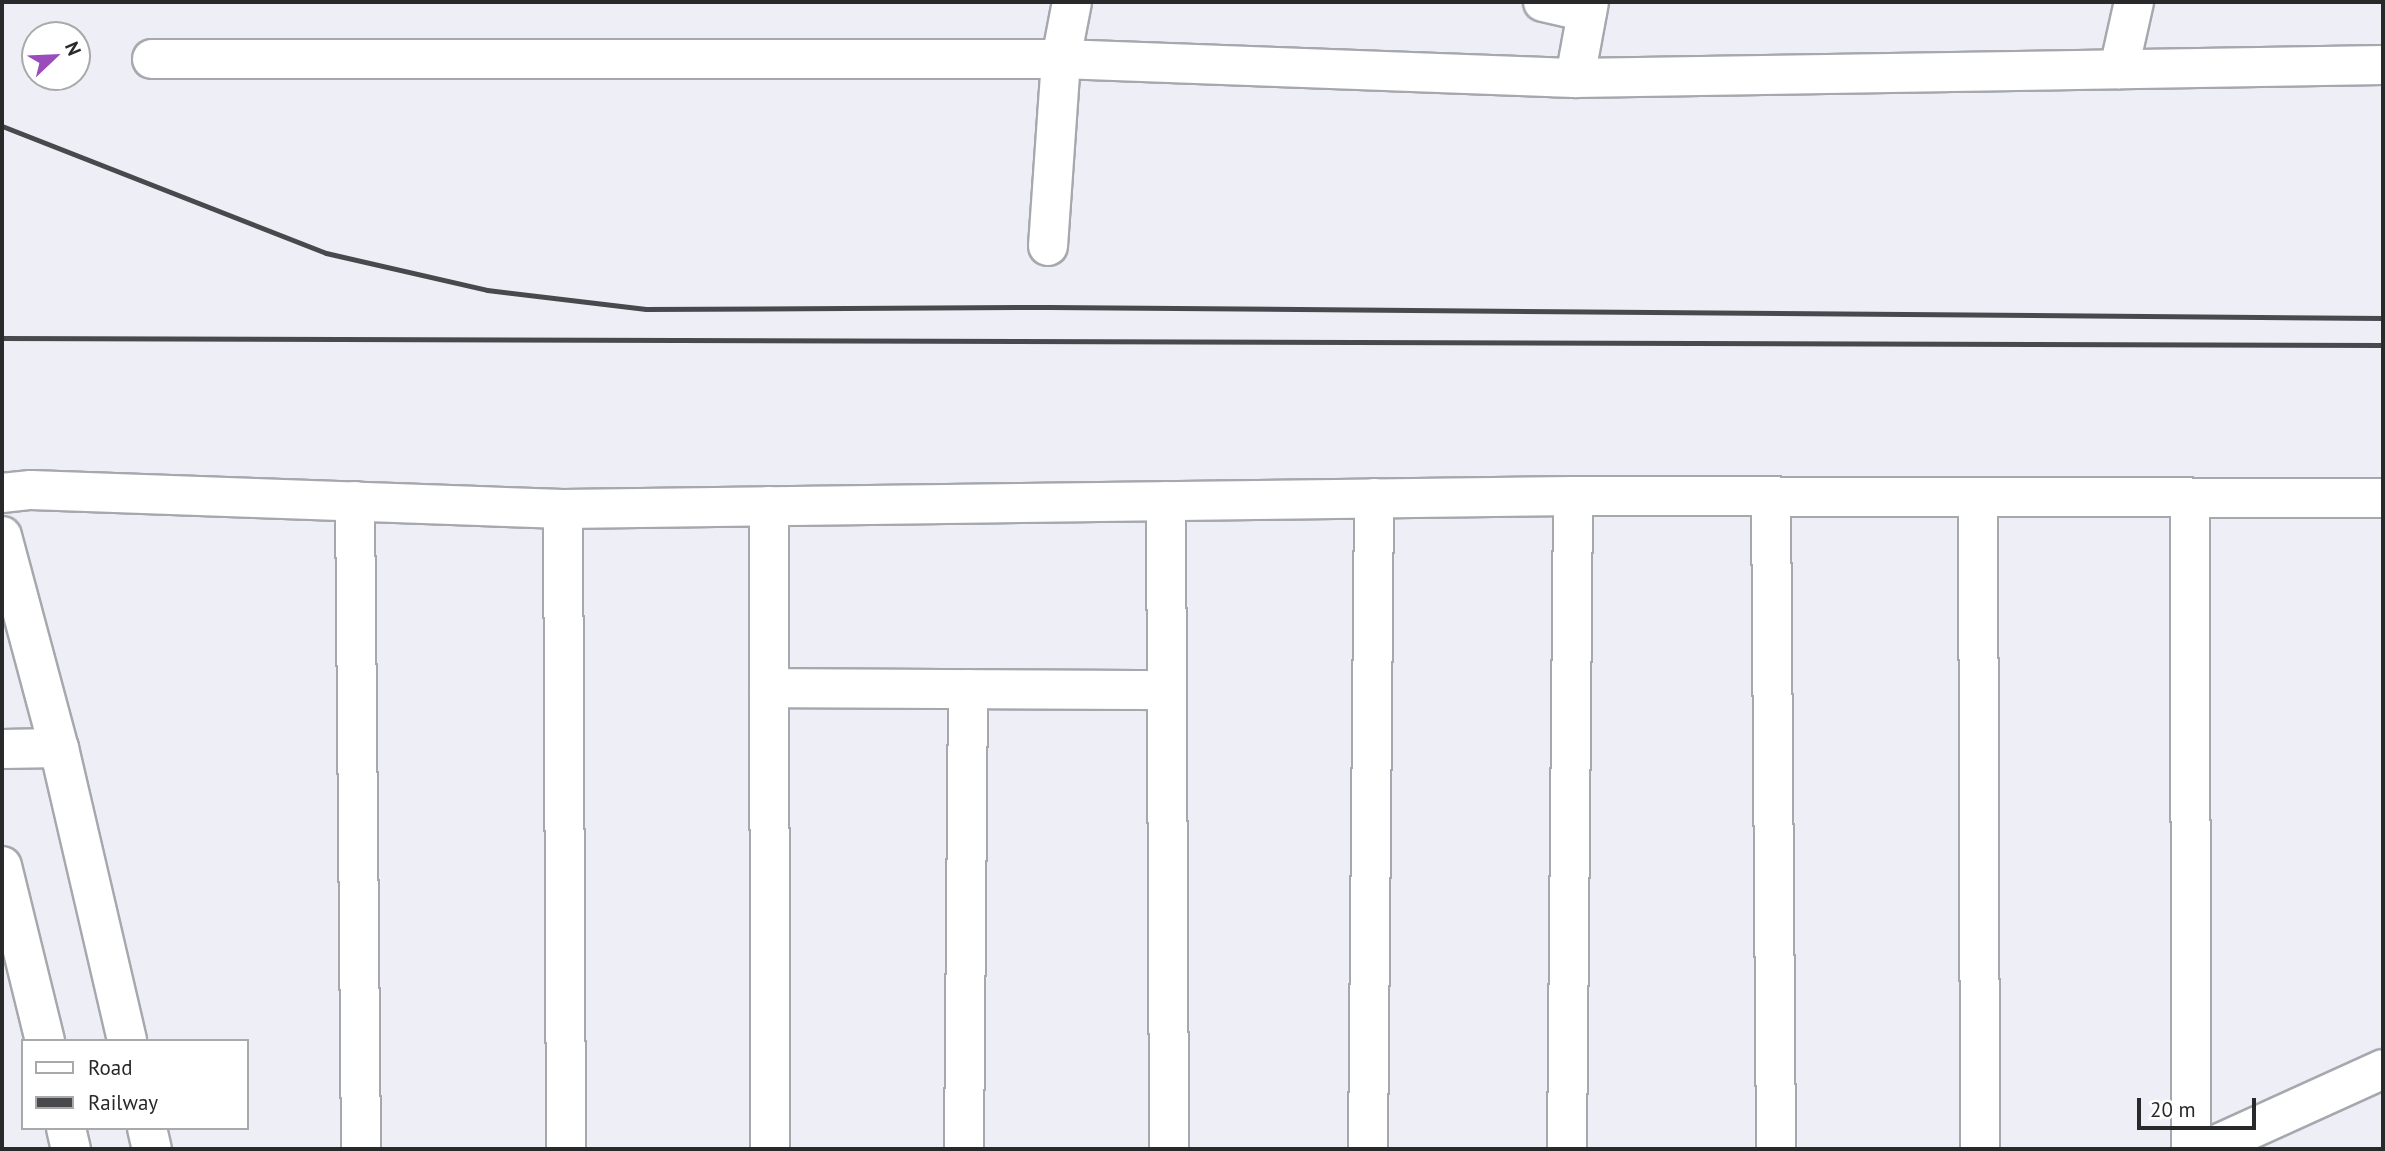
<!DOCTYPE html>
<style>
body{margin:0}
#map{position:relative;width:2385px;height:1151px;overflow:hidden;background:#eeeff6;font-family:"PT Sans",sans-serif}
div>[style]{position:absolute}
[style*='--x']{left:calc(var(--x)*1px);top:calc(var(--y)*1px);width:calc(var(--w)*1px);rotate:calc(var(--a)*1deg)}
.roads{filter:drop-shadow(2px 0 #a6a8ae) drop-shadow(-2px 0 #a6a8ae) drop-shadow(0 2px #a6a8ae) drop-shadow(0 -2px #a6a8ae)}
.minor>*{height:38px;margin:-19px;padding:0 19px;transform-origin:19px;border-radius:19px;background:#fff}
.rail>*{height:5px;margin:-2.5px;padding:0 2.5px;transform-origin:2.5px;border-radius:2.5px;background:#48494c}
span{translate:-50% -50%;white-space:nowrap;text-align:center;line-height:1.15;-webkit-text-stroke:7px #fff;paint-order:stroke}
.frame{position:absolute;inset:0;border:4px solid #28292b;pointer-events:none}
.legend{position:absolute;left:21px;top:1039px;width:228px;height:91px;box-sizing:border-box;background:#fff;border:2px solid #a9a9aa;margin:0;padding:9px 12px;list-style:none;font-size:21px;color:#28292b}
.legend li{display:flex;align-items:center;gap:14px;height:35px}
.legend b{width:35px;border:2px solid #a9a9aa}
.north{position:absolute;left:21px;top:21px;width:70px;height:70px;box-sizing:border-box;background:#fff;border:2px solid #a9a9aa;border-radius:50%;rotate:67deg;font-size:19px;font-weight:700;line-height:28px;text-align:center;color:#28292b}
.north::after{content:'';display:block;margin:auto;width:24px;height:32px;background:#9a4bbc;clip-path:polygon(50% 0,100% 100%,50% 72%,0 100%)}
.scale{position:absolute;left:2137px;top:1098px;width:119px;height:32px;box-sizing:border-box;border:4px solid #28292b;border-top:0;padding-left:9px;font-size:21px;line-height:24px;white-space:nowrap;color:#28292b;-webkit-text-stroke:5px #fff;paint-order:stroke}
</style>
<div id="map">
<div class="roads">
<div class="minor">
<i style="--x:1543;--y:2;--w:45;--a:12.8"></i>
<i style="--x:152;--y:59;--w:909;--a:0"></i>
<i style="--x:1061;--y:59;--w:514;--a:2.12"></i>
<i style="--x:1575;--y:78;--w:808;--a:-0.92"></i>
<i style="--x:2119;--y:69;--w:69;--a:-77.4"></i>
<i style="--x:1575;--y:78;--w:77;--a:-79.6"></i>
<i style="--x:1048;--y:246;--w:187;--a:-86"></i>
<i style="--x:1061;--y:59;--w:58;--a:-79.1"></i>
<i style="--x:2;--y:493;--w:29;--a:-6"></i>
<i style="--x:31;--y:490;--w:532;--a:2.05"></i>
<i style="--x:563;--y:509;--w:1010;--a:-0.74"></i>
<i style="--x:1573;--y:496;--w:810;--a:0.14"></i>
<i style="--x:1771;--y:497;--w:652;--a:89.56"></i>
<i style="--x:1978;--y:497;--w:652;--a:89.82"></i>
<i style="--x:2190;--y:498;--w:651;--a:89.91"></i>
<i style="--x:355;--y:501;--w:648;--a:89.47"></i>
<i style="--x:1166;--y:501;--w:648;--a:89.73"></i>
<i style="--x:769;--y:506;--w:643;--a:89.91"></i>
<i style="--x:563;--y:509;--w:640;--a:89.73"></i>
<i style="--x:2;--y:536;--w:220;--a:75"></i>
<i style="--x:59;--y:748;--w:301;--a:76.9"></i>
<i style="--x:769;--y:688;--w:398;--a:0.3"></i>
<i style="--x:2;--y:749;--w:57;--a:-1"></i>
<i style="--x:2;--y:866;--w:180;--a:76.2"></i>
<i style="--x:66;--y:1128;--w:22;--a:77"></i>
<i style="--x:147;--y:1128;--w:22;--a:77"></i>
<i style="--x:964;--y:1149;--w:460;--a:-89.5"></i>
<i style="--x:1368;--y:1149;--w:651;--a:-89.47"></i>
<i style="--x:1567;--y:1149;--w:653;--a:-89.47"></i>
<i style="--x:2207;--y:1149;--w:193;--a:-24.4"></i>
</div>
</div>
<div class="rail">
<i style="--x:2;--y:126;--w:348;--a:21.4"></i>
<i style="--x:326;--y:253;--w:165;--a:12.9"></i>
<i style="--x:487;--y:290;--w:160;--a:6.8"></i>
<i style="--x:646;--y:309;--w:403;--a:-0.3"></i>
<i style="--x:1049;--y:307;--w:1334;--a:0.47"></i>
<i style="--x:2;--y:338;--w:2381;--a:0.17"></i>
</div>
<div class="frame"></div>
<ul class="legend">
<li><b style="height:9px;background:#fff"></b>Road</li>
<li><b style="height:9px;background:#48494c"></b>Railway</li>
</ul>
<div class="north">N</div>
<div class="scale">20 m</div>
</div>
